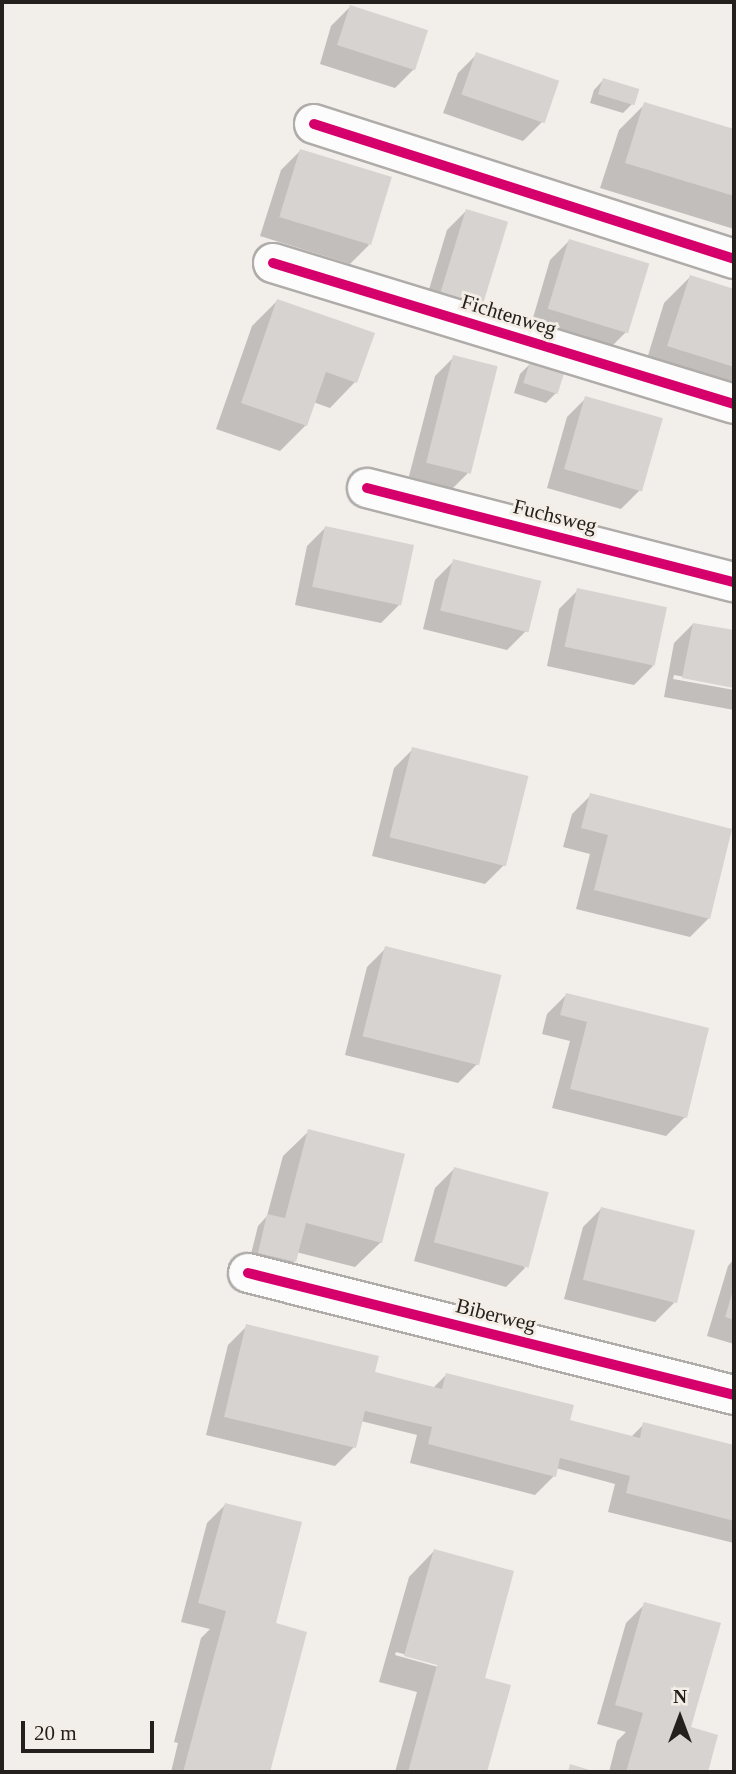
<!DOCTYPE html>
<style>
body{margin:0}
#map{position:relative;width:736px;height:1774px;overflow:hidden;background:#f2eeea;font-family:"Times New Roman",serif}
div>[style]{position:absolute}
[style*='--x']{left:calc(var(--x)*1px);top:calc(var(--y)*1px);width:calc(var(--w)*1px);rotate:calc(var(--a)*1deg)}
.shadow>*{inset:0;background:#0003}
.building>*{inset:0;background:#d6d3d0;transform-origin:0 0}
.roads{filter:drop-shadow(2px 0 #afaca9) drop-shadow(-2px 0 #afaca9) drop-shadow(0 2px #afaca9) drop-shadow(0 -2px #afaca9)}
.minor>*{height:38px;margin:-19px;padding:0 19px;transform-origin:19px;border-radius:19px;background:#fdfcfc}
.cycleway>*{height:10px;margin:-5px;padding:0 5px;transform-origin:5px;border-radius:5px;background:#d6006c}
span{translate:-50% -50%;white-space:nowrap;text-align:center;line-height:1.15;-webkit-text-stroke:6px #f5eee6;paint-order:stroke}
.street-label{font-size:21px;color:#23201d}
.frame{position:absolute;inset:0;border:4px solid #23201d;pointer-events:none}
.north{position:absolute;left:645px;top:1683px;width:70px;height:70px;-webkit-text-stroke:5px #f5eee6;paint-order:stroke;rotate:0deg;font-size:19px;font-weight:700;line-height:28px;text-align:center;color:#23201d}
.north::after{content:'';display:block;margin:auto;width:24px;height:32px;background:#23201d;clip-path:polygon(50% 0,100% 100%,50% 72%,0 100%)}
.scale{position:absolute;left:21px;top:1721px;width:133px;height:32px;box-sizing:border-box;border:4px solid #23201d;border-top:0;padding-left:9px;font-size:21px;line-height:24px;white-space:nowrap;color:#23201d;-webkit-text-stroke:5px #f5eee6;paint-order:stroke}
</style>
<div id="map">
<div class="shadow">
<i style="clip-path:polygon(350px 7px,414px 69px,395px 88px,320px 64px,331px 26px)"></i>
<i style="clip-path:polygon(477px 54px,542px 122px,523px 141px,443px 113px,458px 73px)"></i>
<i style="clip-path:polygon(603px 80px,633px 103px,623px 113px,590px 103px,594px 90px)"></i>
<i style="clip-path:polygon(645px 104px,734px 131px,734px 229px,600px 188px,619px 130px)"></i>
<i style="clip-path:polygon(300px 151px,369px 245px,350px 264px,260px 236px,281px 170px)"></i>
<i style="clip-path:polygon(466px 211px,506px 223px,421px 316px,447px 230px)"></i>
<i style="clip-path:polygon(569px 241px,627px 331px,608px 350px,530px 328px,550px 260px)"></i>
<i style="clip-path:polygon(690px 277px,734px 291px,734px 400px,643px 372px,664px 303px)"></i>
<i style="clip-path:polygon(277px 301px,355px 382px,330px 408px,313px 402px,306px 425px,280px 451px,216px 429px,252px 326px)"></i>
<i style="clip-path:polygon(454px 357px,469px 472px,450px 491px,408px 480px,435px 376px)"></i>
<i style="clip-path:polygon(530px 364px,556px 393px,546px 403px,514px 393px,520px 374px)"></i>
<i style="clip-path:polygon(586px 398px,640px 490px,621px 509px,547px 488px,567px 417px)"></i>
<i style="clip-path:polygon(326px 527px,400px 604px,381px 623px,295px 605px,307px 546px)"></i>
<i style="clip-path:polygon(454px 561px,526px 631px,507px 650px,423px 629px,435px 580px)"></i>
<i style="clip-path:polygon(578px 590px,653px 666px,634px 685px,547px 666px,559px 609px)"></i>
<i style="clip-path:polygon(693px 624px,734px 632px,734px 686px,674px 675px,673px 679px,734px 690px,734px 710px,664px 697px,674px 643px)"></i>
<i style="clip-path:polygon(413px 749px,504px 865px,485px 884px,372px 856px,394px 768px)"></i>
<i style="clip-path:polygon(591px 795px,709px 918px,690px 937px,576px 909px,590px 854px,563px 847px,572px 814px)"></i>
<i style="clip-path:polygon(386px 948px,477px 1064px,458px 1083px,345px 1055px,367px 967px)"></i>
<i style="clip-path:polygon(566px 995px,685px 1117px,666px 1136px,552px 1108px,570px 1041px,542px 1034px,547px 1014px)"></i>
<i style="clip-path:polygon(309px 1131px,381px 1242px,355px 1267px,296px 1252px,294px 1261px,284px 1271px,249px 1262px,258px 1226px,267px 1216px,283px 1156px)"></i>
<i style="clip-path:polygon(454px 1169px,525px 1268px,506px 1287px,414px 1261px,435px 1188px)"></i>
<i style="clip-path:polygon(602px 1208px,674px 1303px,655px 1322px,564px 1299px,583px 1227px)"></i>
<i style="clip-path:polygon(734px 1259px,734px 1344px,707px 1336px,728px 1266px)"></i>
<i style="clip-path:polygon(247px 1326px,373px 1373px,433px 1388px,446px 1375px,568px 1422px,631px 1437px,644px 1424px,734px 1447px,734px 1543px,608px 1512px,615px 1484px,556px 1468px,554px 1476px,535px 1495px,410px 1463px,417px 1435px,361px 1421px,354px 1447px,335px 1466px,206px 1435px,228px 1345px)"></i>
<i style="clip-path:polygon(226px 1504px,272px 1624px,305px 1633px,268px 1772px,171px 1772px,178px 1743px,174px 1742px,201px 1638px,210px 1629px,181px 1622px,207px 1523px)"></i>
<i style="clip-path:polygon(evenodd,434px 1551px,483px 1679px,509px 1687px,485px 1772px,395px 1772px,417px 1692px,379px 1682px,409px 1577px,434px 1551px,396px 1652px,441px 1664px,438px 1667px,395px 1655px,396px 1652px)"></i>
<i style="clip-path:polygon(645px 1604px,687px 1728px,716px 1736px,706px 1772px,609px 1772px,617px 1741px,626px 1732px,597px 1724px,626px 1623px)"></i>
</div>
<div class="building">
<i style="left:350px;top:5px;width:82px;height:42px;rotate:18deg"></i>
<i style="left:476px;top:52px;width:88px;height:45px;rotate:19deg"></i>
<i style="left:603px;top:78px;width:38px;height:17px;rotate:17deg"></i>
<i style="clip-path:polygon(644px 102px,734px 129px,734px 196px,625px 163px)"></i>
<i style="left:300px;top:149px;width:96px;height:71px;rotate:17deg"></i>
<i style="left:466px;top:209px;width:44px;height:92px;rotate:17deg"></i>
<i style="left:569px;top:239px;width:84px;height:73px;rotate:17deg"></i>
<i style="clip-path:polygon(690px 275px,734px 289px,734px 367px,667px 346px)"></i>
<i style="clip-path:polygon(277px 299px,375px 333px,357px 383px,326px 372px,307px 426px,241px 403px)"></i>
<i style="left:453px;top:355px;width:46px;height:111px;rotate:14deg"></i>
<i style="left:530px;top:362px;width:36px;height:22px;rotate:18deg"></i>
<i style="left:585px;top:396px;width:81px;height:76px;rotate:16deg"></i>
<i style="left:325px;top:526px;width:91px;height:62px;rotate:12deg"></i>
<i style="left:453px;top:559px;width:91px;height:53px;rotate:14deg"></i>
<i style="left:577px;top:588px;width:92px;height:60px;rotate:12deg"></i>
<i style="clip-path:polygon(693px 623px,734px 630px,734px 688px,682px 678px)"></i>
<i style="left:412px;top:747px;width:120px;height:93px;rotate:14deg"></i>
<i style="clip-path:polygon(590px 793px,732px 829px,710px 919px,594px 890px,608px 835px,581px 828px)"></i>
<i style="left:385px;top:946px;width:120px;height:93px;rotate:14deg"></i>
<i style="clip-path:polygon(566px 993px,709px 1028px,687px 1118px,570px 1089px,587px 1022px,560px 1015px)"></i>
<i style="clip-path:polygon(308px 1129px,405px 1154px,382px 1243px,306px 1223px,296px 1262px,258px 1253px,267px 1214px,285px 1218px)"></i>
<i style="left:454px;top:1167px;width:98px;height:78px;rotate:15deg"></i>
<i style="left:601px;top:1207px;width:97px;height:75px;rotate:14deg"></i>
<i style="clip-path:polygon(734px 1287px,734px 1320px,725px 1317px)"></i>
<i style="clip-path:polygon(246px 1324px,379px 1356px,375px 1372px,442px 1389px,446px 1373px,574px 1405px,570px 1420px,589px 1425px,640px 1438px,643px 1422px,734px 1445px,734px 1521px,626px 1493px,630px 1476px,560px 1458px,556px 1477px,428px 1444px,432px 1427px,365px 1411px,356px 1448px,224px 1417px)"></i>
<i style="clip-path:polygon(225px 1503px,302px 1522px,276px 1623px,307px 1632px,270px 1772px,183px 1772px,226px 1611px,198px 1603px)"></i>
<i style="clip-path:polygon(434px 1549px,514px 1571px,485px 1678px,511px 1685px,487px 1772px,408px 1772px,437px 1665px,404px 1656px)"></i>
<i style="clip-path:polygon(644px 1602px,721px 1623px,691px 1727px,718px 1735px,708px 1772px,626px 1772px,643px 1713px,615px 1705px)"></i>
<i style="clip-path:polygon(570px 1764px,596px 1772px,568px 1772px)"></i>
</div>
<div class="roads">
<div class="minor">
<i style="--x:314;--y:124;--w:441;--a:17.8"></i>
<i style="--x:273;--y:263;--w:482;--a:17"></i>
<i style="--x:367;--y:488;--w:379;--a:14.4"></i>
<i style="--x:248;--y:1273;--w:501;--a:14.09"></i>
</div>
</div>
<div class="cycleway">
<i style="--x:314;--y:124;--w:441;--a:17.8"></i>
<i style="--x:273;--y:263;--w:482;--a:17"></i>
<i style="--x:367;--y:488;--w:379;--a:14.4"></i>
<i style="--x:248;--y:1273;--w:501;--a:14.09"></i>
</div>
<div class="street-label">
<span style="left:509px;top:315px;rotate:17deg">Fichtenweg</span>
<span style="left:555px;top:516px;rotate:14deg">Fuchsweg</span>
<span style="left:496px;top:1315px;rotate:14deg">Biberweg</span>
</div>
<div class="frame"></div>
<div class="north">N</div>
<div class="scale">20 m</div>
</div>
